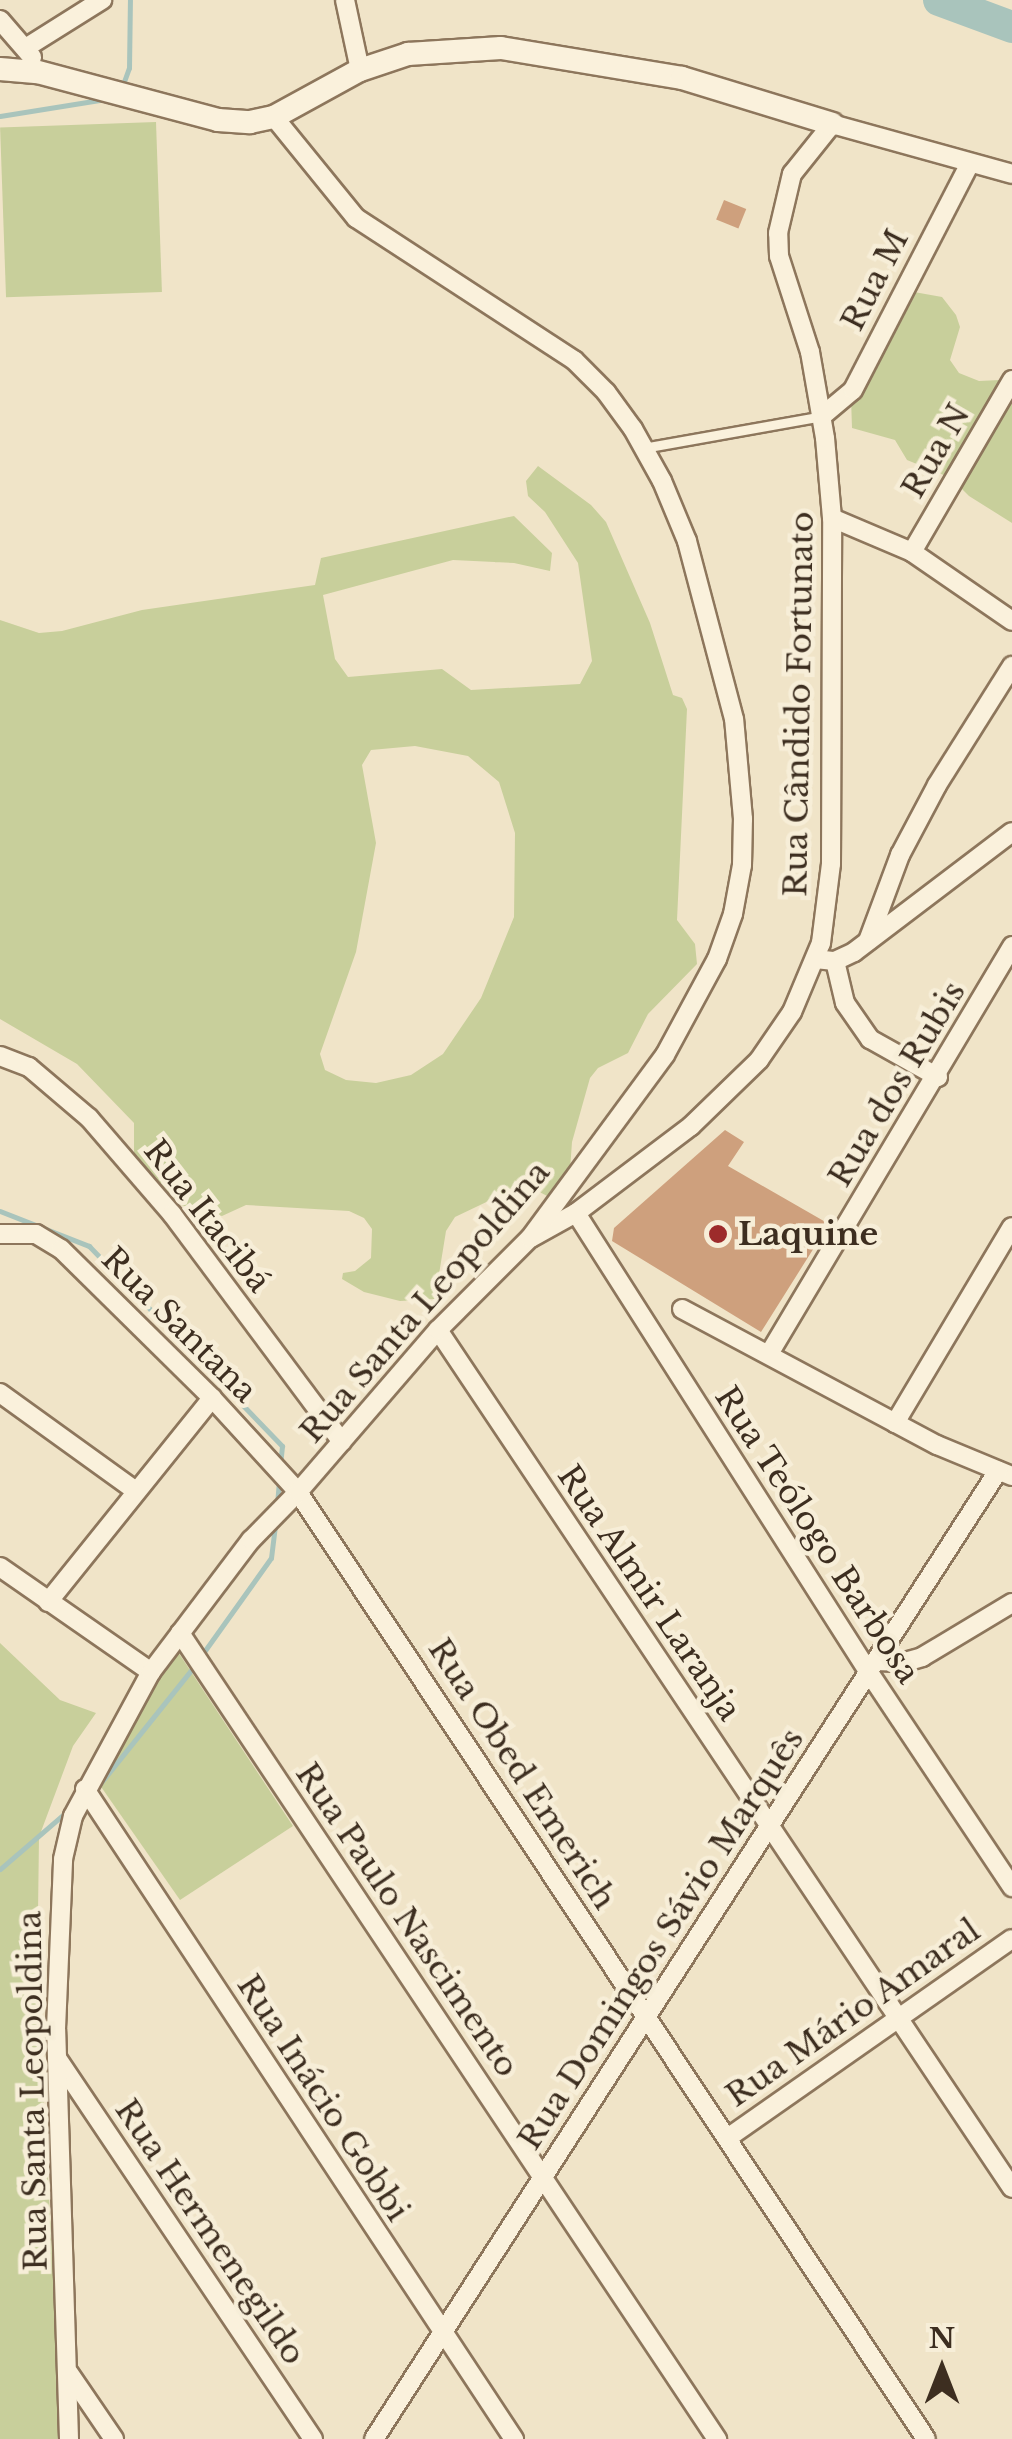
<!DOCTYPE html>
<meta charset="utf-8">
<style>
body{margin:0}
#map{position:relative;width:1012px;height:2439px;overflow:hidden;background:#f0e4c8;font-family:"Libre Baskerville",serif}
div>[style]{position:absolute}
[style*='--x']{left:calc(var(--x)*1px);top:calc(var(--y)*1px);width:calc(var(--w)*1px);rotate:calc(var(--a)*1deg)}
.green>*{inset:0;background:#c8cf9b;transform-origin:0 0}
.stream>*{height:5px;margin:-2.5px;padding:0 2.5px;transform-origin:2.5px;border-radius:2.5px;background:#a9c4bc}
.river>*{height:32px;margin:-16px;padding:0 16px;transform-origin:16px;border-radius:16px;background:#a9c4bc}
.building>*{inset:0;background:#cea07d;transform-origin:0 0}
.roads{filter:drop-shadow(2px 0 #8d765c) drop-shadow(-2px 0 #8d765c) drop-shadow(0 2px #8d765c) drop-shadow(0 -2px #8d765c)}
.lane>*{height:9px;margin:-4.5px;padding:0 4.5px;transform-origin:4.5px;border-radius:4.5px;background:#faf1dc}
.street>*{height:18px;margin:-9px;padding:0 9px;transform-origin:9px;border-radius:9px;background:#faf1dc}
.secondary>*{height:22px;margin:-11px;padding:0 11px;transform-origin:11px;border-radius:11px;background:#faf1dc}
.dots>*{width:28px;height:28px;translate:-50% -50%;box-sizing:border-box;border:5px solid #f7eed8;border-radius:50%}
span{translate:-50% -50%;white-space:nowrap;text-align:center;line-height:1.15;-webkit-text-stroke:9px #f7eed8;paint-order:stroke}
.street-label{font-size:32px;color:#3d2e20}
.poi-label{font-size:32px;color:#3d2e20;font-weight:700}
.left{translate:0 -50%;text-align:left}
.north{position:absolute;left:892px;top:2319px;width:100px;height:100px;-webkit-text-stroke:8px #f7eed8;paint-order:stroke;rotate:0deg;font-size:28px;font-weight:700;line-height:40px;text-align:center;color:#3d2e20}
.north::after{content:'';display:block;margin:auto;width:35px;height:45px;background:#3d2e20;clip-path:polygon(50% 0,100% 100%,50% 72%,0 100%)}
</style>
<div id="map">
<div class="green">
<i style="left:156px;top:122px;width:170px;height:156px;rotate:88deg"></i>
<i style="clip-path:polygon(914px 292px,942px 297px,956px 315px,960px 327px,950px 360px,959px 373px,979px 381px,1000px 380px,1012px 369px,1012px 523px,969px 496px,951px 478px,907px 460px,895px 440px,852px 428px,851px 398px,889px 345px,898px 317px)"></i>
<i style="clip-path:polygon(evenodd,538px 466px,591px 505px,606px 522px,650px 623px,673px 695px,682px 698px,687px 709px,677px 920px,695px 944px,697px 964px,648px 1014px,628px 1053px,598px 1068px,590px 1078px,572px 1142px,569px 1184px,553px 1199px,524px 1184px,455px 1217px,446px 1231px,435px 1299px,400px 1301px,364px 1292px,342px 1279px,343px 1273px,355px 1271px,371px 1258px,372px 1229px,364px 1218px,349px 1211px,246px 1205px,222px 1216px,181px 1205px,134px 1155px,134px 1123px,77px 1064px,0 1019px,0 620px,39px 633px,62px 631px,142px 610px,315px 585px,321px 558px,514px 516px,552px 553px,550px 571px,514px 563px,453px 560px,323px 595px,335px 659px,348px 677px,442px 669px,471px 690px,580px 684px,592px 661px,578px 563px,545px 512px,528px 496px,526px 481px,538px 466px,415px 746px,468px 756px,499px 782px,515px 833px,514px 917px,481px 998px,443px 1054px,411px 1075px,376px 1083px,346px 1080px,325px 1070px,320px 1054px,356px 952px,376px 843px,362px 765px,371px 750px,415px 746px)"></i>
<i style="clip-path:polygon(0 1643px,60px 1700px,96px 1713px,73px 1746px,39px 1837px,37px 1989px,63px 2439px,0 2439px)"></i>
<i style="clip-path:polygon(176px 1649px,293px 1826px,180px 1900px,97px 1781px)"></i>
</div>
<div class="stream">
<i style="--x:122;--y:87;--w:20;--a:-70"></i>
<i style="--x:129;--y:68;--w:68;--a:-89.2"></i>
<i style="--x:0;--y:116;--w:107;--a:-9.1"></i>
<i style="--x:0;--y:1211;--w:96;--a:21.5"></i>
<i style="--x:89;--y:1246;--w:278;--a:46"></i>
<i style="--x:282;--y:1446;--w:18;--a:96"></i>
<i style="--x:277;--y:1504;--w:24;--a:-85"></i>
<i style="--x:201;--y:1656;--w:120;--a:-54.5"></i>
<i style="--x:271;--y:1558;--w:33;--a:-83"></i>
<i style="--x:99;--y:1785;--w:154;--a:-51.3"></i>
<i style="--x:0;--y:1869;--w:94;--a:-40.7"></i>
</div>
<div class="river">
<i style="--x:939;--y:0;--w:78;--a:20.3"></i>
</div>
<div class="building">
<i style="left:724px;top:200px;width:24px;height:21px;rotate:22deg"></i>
<i style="clip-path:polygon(725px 1130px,744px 1142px,728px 1166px,829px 1224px,761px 1332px,612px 1241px,614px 1228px)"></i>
</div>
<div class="roads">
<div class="lane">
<i style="--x:643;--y:448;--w:182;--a:-10.1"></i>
</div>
<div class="street">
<i style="--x:345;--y:0;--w:72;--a:77.9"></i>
<i style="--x:0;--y:20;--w:49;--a:49.1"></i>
<i style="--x:27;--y:47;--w:89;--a:-32.1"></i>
<i style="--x:822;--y:416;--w:40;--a:-40"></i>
<i style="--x:853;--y:390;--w:255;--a:-62.7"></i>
<i style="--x:832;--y:518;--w:87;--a:23"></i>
<i style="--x:912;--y:552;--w:121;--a:34.6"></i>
<i style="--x:912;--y:552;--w:199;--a:-59.8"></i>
<i style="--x:868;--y:941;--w:92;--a:-69.6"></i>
<i style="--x:900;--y:855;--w:79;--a:-62.1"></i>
<i style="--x:937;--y:785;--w:141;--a:-57.8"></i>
<i style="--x:815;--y:959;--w:20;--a:6"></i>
<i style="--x:835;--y:961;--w:21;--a:-25"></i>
<i style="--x:854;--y:952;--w:198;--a:-37.2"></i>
<i style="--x:835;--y:961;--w:43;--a:76.6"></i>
<i style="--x:845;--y:1003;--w:44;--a:55.2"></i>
<i style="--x:870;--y:1039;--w:78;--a:29.2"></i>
<i style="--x:0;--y:1056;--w:31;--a:21"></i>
<i style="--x:29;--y:1067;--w:79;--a:40.4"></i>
<i style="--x:89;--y:1118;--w:127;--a:49.2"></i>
<i style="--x:172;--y:1214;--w:284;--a:53.3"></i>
<i style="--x:576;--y:1213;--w:543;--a:57.48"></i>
<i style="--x:868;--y:1671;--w:260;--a:56.3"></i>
<i style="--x:0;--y:1234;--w:36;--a:0"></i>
<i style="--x:36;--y:1234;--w:29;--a:31"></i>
<i style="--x:61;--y:1249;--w:212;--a:44.6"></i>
<i style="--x:212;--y:1398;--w:127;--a:47.5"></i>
<i style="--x:298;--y:1492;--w:1136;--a:56.45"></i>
<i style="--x:531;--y:1238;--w:51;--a:-29.1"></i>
<i style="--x:576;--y:1213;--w:144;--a:-37.1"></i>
<i style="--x:691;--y:1126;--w:95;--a:-44.1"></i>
<i style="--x:759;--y:1060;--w:58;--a:-55.5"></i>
<i style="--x:792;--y:1012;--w:75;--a:-67.2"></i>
<i style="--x:821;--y:943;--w:80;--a:-82.8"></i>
<i style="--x:831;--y:864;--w:346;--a:-89.8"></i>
<i style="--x:832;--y:518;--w:80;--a:-95"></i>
<i style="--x:825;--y:438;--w:87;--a:-99.9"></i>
<i style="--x:810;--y:352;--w:101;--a:-107.9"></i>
<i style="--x:779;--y:256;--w:23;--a:-92"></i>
<i style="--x:778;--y:233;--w:61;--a:-76.7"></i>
<i style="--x:792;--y:174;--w:64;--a:-51.3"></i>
<i style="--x:832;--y:124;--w:187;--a:15.5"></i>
<i style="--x:682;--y:1309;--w:289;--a:28.1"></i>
<i style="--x:937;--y:1445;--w:81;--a:22.5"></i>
<i style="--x:438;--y:1330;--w:1032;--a:56.22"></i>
<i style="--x:769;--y:1354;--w:475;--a:-59.2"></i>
<i style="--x:0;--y:1393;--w:168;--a:35.8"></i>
<i style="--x:895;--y:1423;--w:228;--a:-59.2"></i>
<i style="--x:0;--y:1567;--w:184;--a:34.8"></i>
<i style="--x:48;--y:1602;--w:262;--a:-51.2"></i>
<i style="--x:180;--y:1633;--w:969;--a:56.33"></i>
<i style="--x:875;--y:1661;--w:30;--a:2"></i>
<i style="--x:905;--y:1662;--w:18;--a:-16"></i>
<i style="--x:922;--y:1657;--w:105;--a:-31"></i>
<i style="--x:85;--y:1789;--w:779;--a:56.58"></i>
<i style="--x:57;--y:2058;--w:459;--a:56.1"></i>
<i style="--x:729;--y:2137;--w:345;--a:-35"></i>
<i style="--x:69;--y:2373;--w:80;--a:55.7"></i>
<i style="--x:69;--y:2439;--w:410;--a:-91.8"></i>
<i style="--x:56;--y:2029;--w:170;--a:-87.6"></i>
<i style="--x:63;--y:1859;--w:44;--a:-76.9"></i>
<i style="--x:73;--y:1816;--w:164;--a:-61.6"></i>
<i style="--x:151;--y:1672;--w:166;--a:-52.9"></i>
<i style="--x:251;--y:1540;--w:67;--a:-45.6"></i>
<i style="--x:298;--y:1492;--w:214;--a:-49.2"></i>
<i style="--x:438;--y:1330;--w:130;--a:-45"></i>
<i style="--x:530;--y:1238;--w:227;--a:-53.6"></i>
<i style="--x:665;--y:1055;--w:109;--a:-61.6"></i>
<i style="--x:717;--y:959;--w:48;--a:-70.4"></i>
<i style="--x:733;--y:914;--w:50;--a:-79.6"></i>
<i style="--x:742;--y:865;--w:46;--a:-88.8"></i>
<i style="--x:743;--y:819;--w:100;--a:-95.1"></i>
<i style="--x:734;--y:719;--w:184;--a:-104.8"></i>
<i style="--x:687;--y:541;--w:65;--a:-112.6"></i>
<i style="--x:662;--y:481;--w:60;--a:-119.1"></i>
<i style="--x:633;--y:429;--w:46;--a:-126.1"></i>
<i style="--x:606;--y:392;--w:45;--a:-135"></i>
<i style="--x:574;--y:360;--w:260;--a:-146.9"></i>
<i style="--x:356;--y:218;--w:130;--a:-129.1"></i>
<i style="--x:374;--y:2439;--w:1152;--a:-57.19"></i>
</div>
<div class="secondary">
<i style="--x:0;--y:69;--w:38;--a:5"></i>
<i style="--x:38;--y:72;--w:186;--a:14.9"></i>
<i style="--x:218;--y:120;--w:32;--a:4"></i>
<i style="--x:250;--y:122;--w:25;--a:-12"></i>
<i style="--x:274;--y:117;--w:98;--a:-28.7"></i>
<i style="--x:360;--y:70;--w:51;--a:-18.4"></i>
<i style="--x:408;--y:54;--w:93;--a:-3.7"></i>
<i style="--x:501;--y:48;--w:183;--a:9.4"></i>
<i style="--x:682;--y:78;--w:157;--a:17"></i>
</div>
</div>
<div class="dots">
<i style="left:718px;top:1234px;background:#9d2b2b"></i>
</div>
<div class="street-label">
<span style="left:875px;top:280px;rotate:-63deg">Rua M</span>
<span style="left:936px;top:451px;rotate:-60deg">Rua N</span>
<span style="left:799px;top:704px;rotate:-89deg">Rua Cândido Fortunato</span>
<span style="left:897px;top:1084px;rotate:-59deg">Rua dos Rubis</span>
<span style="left:207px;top:1216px;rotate:52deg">Rua Itacibá</span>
<span style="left:425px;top:1302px;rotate:-49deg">Rua Santa Leopoldina</span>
<span style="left:179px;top:1325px;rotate:45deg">Rua Santana</span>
<span style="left:817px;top:1535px;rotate:57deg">Rua Teólogo Barbosa</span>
<span style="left:649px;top:1593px;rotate:56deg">Rua Almir Laranja</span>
<span style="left:522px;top:1774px;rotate:57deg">Rua Obed Emerich</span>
<span style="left:407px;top:1920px;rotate:56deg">Rua Paulo Nascimento</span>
<span style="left:661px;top:1939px;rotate:-57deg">Rua Domingos Sávio Marquês</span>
<span style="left:853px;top:2013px;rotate:-35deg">Rua Mário Amaral</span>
<span style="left:33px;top:2091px;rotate:-91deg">Rua Santa Leopoldina</span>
<span style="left:323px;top:2098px;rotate:57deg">Rua Inácio Gobbi</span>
<span style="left:210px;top:2232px;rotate:56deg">Rua Hermenegildo</span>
</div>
<div class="poi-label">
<span class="left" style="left:738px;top:1234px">Laquine</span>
</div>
<div class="north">N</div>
</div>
